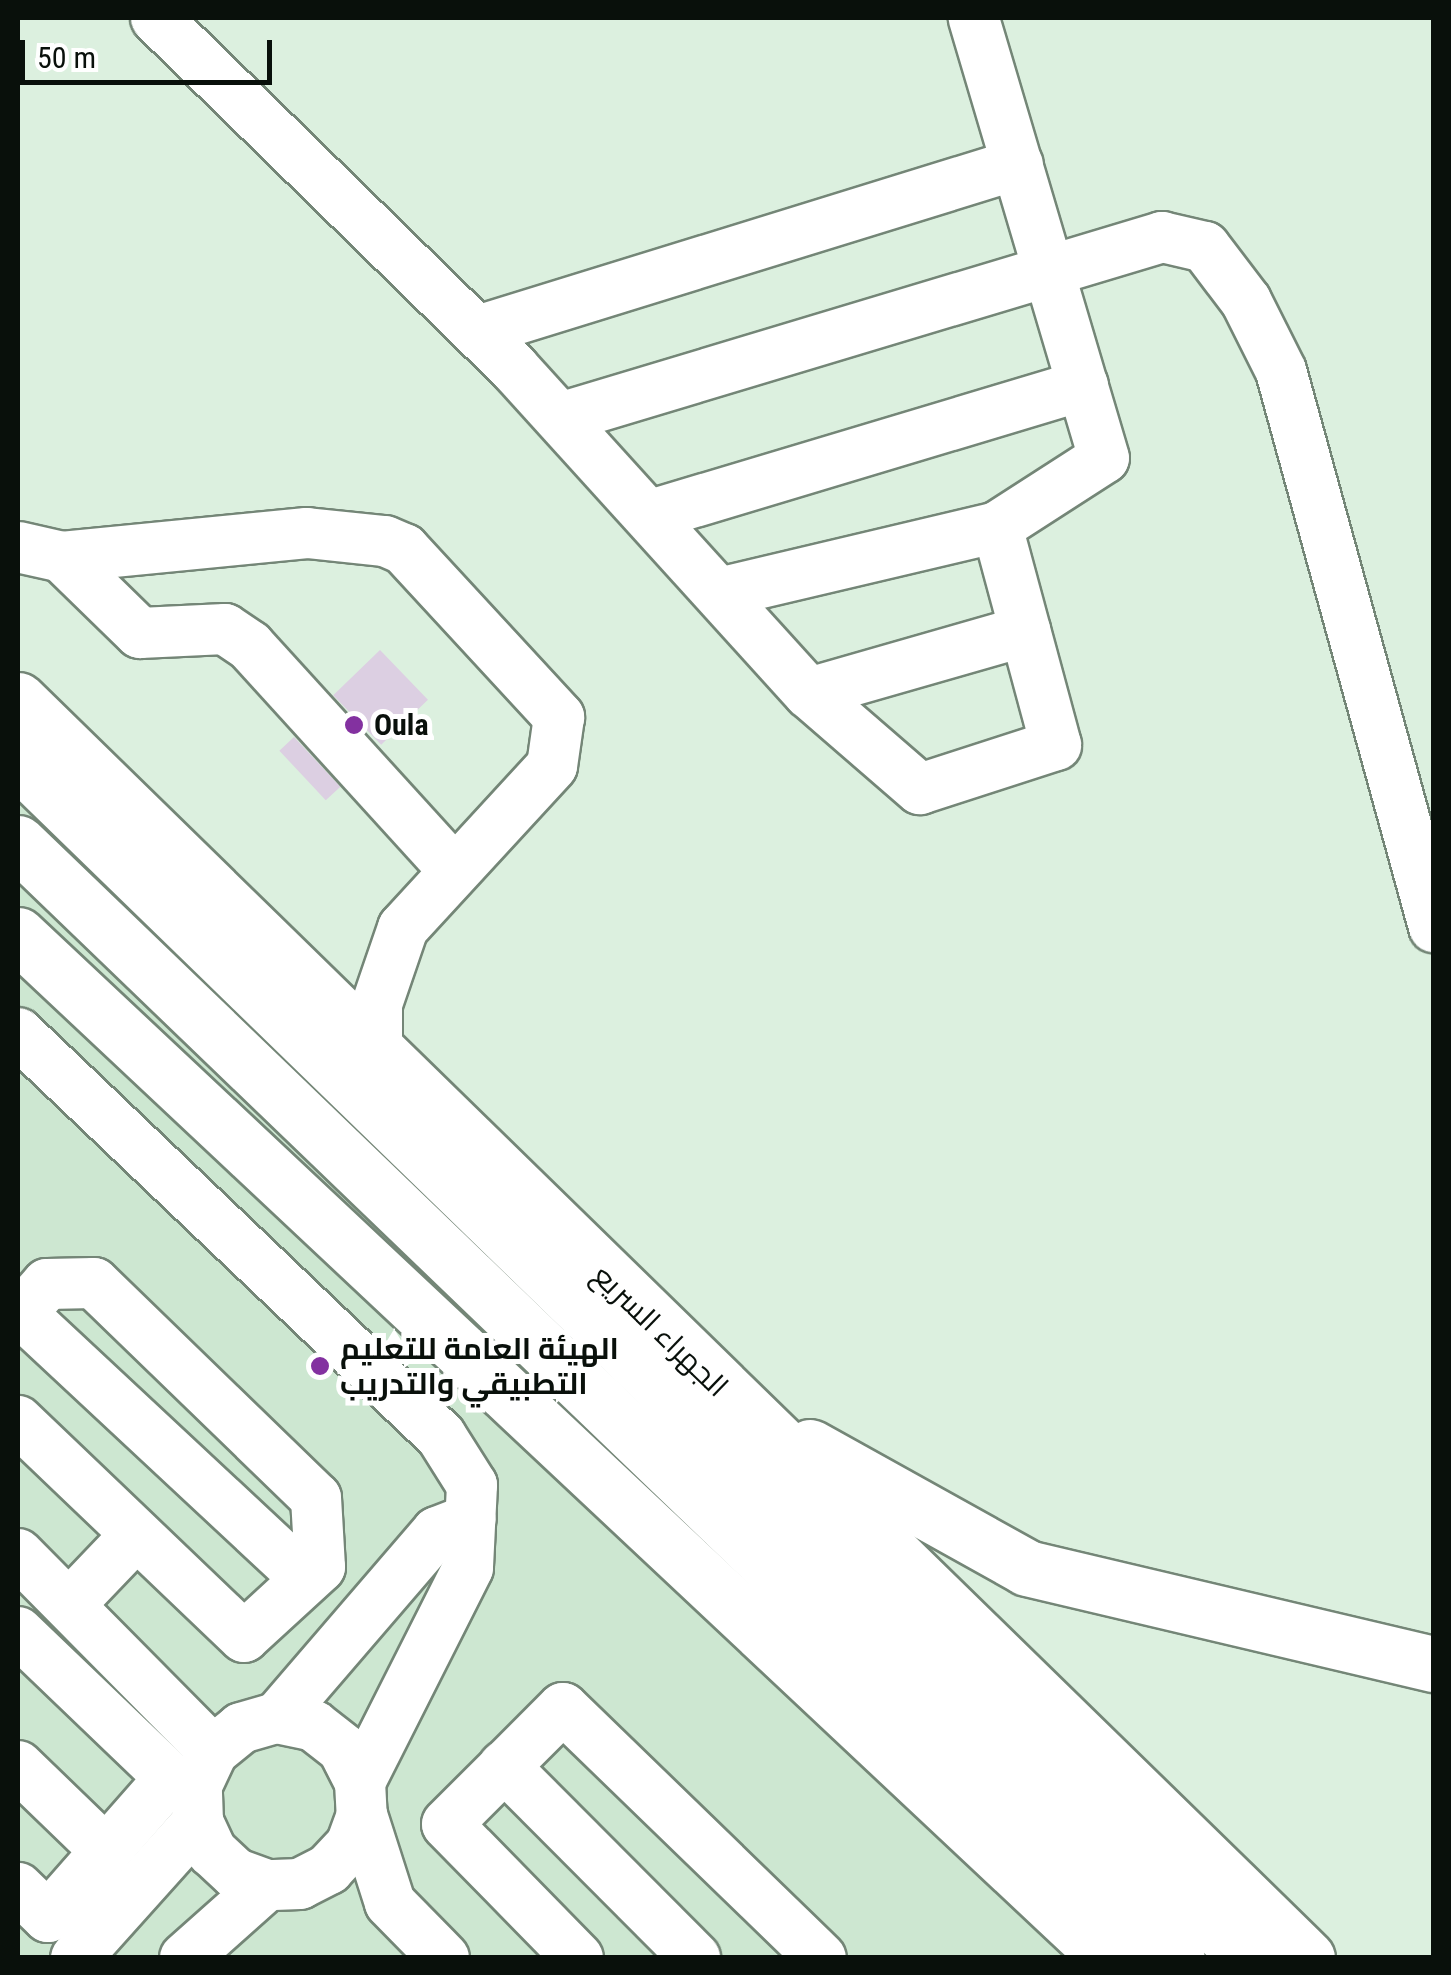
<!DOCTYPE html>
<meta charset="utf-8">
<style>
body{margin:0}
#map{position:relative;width:1451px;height:1975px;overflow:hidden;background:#dcf0df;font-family:"Roboto Condensed",Cairo,sans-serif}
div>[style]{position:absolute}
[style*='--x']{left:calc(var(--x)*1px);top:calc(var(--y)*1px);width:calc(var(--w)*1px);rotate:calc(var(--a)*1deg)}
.built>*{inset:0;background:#cde7d1}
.building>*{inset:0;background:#dccfe2;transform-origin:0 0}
.roads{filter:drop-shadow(2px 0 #748677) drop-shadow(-2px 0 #748677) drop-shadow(0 2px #748677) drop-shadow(0 -2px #748677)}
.minor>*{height:50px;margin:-25px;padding:0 25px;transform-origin:25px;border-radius:25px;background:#fff}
.major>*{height:55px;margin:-27.5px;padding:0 27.5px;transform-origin:27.5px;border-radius:27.5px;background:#fff}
.highway>*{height:55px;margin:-27.5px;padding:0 27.5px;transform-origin:27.5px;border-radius:27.5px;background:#fff}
.dots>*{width:28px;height:28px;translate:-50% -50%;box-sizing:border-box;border:5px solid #fff;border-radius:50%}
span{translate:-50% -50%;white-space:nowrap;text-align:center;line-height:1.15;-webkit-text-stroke:10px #fff;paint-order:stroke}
.poi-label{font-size:30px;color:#09100b;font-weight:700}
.left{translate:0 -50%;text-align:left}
.street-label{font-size:30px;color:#09100b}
.frame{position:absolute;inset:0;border:20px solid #09100b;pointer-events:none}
.scale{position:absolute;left:20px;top:40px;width:252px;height:45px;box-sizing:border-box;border:5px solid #09100b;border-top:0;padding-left:12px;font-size:30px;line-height:35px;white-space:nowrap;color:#09100b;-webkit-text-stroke:8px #fff;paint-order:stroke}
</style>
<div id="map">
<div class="built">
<i style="clip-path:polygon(18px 774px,1226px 1957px,18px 1957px)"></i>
</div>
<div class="building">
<i style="left:380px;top:650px;width:69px;height:65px;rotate:46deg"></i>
<i style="left:294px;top:737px;width:68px;height:20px;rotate:47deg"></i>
</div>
<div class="roads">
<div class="minor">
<i style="--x:156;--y:18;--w:501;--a:44.35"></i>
<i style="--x:514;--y:368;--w:439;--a:47.8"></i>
<i style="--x:809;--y:693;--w:147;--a:40.9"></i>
<i style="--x:920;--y:789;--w:143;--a:-17.9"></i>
<i style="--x:1056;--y:745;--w:226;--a:-105.1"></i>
<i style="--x:478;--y:331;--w:565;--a:-17.18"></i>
<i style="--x:560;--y:418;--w:629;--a:-16.73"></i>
<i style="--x:1162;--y:237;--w:44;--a:13.1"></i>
<i style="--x:1205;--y:247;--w:68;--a:52.8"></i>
<i style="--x:1246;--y:301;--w:78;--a:63.4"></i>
<i style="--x:1281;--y:371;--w:577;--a:74.61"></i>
<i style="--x:651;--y:515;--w:451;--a:-16.7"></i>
<i style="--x:18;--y:547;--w:45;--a:12.8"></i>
<i style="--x:62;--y:557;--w:246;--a:-5.6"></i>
<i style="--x:307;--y:533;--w:78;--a:5.9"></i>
<i style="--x:385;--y:541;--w:21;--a:23"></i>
<i style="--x:404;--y:549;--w:229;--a:47.3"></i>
<i style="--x:559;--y:717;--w:49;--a:98.1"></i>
<i style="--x:552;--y:766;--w:220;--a:132.6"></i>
<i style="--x:403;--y:928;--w:80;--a:108.9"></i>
<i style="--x:377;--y:1004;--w:55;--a:90"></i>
<i style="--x:62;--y:557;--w:109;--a:44.3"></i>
<i style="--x:140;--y:633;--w:85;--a:-2.7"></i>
<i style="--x:225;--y:629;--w:30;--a:34"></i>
<i style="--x:250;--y:646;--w:302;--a:47.7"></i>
<i style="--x:723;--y:592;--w:282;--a:-13.3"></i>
<i style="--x:997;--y:527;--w:127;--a:-32.8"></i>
<i style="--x:1104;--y:458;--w:459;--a:-106.5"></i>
<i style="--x:809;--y:693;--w:225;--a:-16"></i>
<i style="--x:18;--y:1033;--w:584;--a:43.61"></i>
<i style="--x:441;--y:1436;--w:58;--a:57.7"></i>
<i style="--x:472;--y:1485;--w:83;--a:92.8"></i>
<i style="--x:468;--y:1568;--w:240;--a:116.8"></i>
<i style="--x:21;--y:1313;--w:390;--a:43"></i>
<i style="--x:18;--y:1317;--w:44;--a:-48.7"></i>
<i style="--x:47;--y:1284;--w:47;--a:-1.2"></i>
<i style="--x:94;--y:1283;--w:309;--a:44.1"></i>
<i style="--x:316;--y:1498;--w:69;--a:86.7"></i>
<i style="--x:320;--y:1567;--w:103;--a:137.4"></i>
<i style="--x:244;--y:1637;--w:313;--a:-136.3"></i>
<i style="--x:18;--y:1554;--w:277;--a:45.3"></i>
<i style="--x:69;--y:1605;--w:97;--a:-46.3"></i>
<i style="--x:18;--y:1632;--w:211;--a:43.8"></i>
<i style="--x:170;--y:1778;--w:185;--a:131.3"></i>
<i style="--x:48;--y:1917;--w:42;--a:-136"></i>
<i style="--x:277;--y:1718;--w:38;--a:12"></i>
<i style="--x:314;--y:1726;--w:37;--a:38"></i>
<i style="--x:343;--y:1749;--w:37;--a:63"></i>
<i style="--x:360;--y:1782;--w:33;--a:87"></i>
<i style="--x:362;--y:1815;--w:32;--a:110"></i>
<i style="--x:351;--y:1845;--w:33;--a:133"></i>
<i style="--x:329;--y:1869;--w:33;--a:153"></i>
<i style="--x:300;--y:1884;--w:33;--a:178"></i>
<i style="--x:267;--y:1885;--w:33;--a:-160"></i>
<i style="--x:236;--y:1874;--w:33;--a:-137"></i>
<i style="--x:212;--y:1852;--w:33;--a:-115"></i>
<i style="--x:198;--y:1822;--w:37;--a:-92"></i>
<i style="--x:197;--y:1785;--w:38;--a:-65"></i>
<i style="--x:213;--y:1751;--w:36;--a:-39"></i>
<i style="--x:241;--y:1728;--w:37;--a:-16"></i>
<i style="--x:277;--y:1718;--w:245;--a:-49.3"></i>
<i style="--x:437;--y:1532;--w:36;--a:-21"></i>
<i style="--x:18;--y:1766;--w:122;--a:44"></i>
<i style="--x:504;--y:1766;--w:271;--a:45.1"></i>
<i style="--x:362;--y:1815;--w:92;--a:72.3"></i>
<i style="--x:390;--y:1903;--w:77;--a:45.5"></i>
<i style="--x:76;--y:1958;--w:183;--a:-48.1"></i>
<i style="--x:185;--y:1958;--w:110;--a:-41.7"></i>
<i style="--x:578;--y:1958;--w:187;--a:-134.4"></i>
<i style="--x:447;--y:1824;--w:164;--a:-45"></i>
<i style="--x:563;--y:1708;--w:359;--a:44.1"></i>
</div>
<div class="major">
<i style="--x:18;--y:700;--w:1801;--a:44.3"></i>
<i style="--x:18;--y:935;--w:1495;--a:43.18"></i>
<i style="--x:810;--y:1447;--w:248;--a:29.1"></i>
<i style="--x:1027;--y:1568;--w:418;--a:13.3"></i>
</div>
<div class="highway">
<i style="--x:18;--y:761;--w:1717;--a:44.2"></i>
<i style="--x:18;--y:843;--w:1608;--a:43.89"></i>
</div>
</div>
<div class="dots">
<i style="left:354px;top:725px;background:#8331a0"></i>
<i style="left:320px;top:1366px;background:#8331a0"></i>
</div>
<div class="poi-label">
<span class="left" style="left:374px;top:725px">Oula</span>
<span class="left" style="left:340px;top:1366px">الهيئة العامة للتعليم<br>التطبيقي والتدريب</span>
</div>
<div class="street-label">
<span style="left:660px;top:1331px;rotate:44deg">الجهراء السريع</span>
</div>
<div class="frame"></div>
<div class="scale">50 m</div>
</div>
